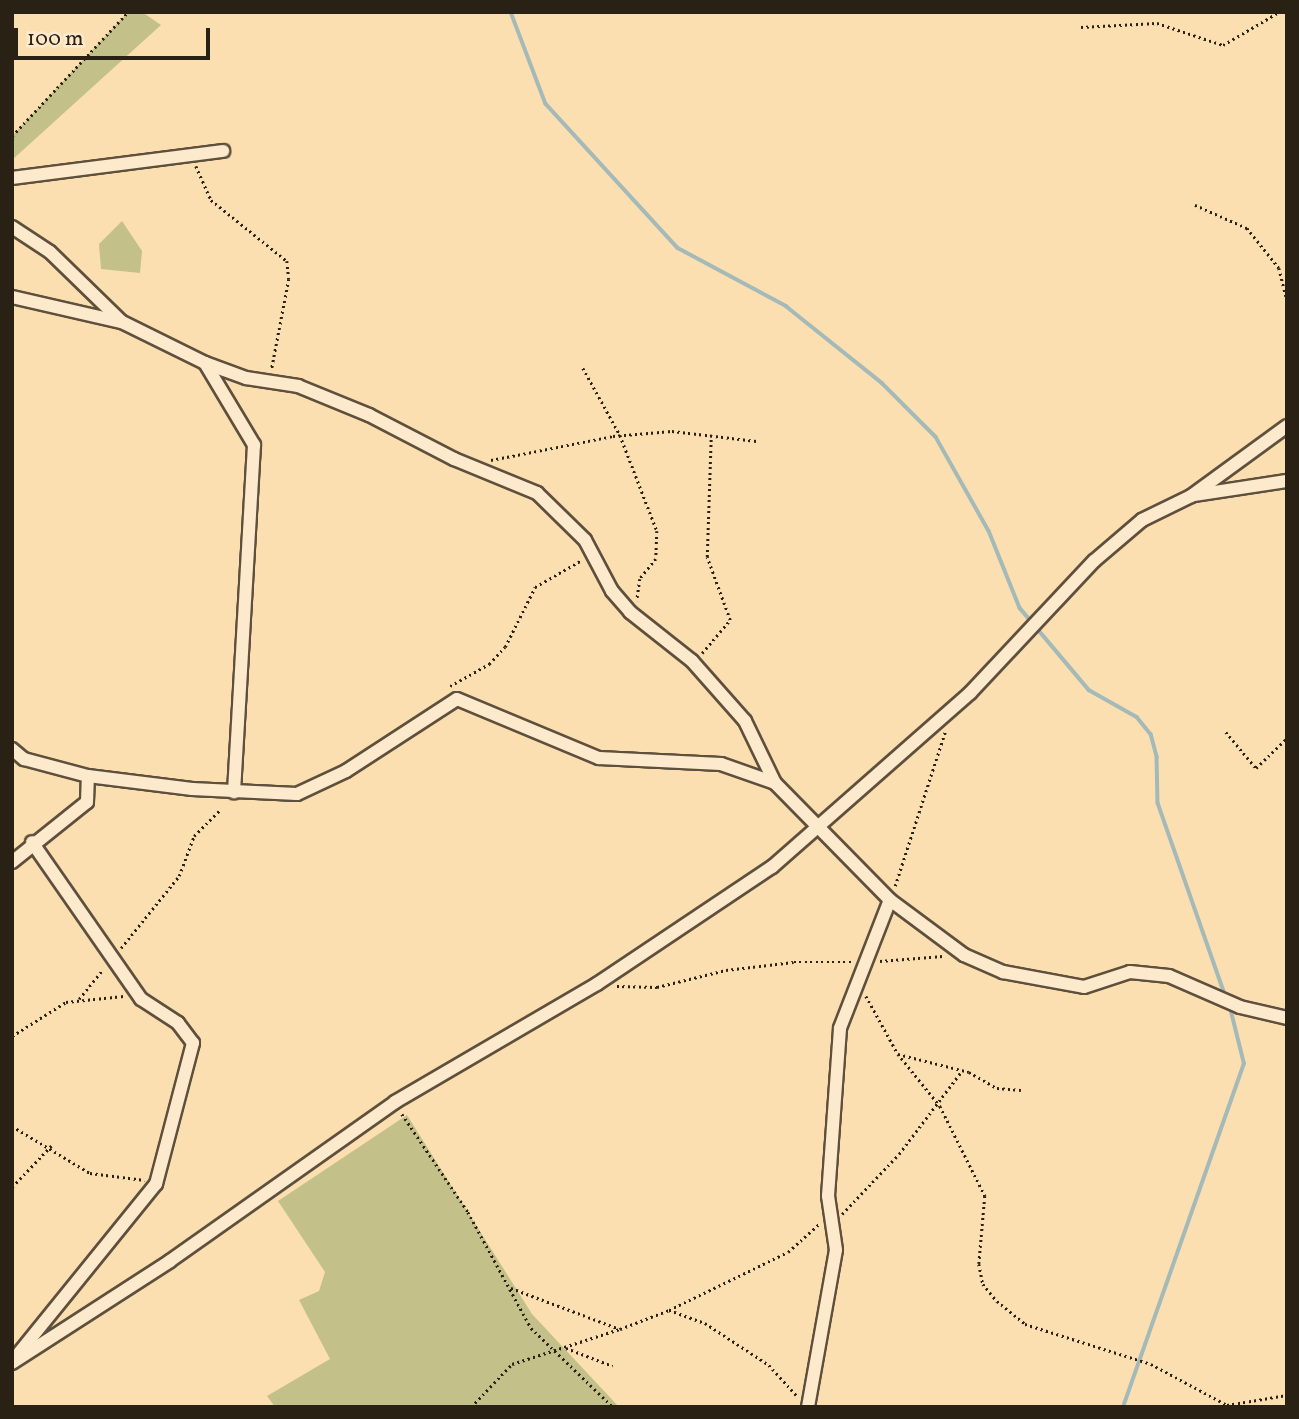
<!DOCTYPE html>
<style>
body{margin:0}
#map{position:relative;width:1299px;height:1419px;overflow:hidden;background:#fcdfb1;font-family:Vollkorn,serif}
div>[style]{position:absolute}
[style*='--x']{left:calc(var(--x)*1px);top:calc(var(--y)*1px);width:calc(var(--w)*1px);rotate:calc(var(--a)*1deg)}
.green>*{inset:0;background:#c3c189}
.stream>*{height:3.5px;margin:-1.75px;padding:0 1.75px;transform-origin:1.75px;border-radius:1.75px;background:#a4bab8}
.path>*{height:2.5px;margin-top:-1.25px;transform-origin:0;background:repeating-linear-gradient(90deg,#2a2115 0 2px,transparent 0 5.5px)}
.roads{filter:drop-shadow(2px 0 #5e503c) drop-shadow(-2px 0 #5e503c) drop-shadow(0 2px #5e503c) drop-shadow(0 -2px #5e503c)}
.minor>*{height:12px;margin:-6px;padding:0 6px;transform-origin:6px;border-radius:6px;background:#fdeacc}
span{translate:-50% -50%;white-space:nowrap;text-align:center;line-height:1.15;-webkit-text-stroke:7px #fdeacc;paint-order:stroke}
.frame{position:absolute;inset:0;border:14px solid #2a2115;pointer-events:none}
.scale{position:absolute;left:14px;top:28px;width:196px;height:32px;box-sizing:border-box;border:4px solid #2a2115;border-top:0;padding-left:9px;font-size:21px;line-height:24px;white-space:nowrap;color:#2a2115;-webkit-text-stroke:5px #fdeacc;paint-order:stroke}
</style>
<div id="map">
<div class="green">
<i style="clip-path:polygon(128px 12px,142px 12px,161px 25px,12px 160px,12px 136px)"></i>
<i style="clip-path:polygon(122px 221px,142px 251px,140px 273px,101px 269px,99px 244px)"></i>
<i style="clip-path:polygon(407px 1115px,532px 1314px,619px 1407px,275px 1407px,267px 1396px,330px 1359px,299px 1300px,319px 1291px,325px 1272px,278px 1201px)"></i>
</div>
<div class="stream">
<i style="--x:511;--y:12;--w:98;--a:69.2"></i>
<i style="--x:546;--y:104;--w:195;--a:47.5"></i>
<i style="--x:678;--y:248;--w:123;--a:28.2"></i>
<i style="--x:786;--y:306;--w:123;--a:38.7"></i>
<i style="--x:882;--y:383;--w:76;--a:45"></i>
<i style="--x:936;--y:437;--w:108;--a:60.6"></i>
<i style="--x:989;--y:531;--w:83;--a:68.1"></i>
<i style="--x:1020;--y:608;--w:107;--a:49.9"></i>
<i style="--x:1089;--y:690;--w:55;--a:29.4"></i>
<i style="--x:1137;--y:717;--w:22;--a:51"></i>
<i style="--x:1151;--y:734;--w:24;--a:75"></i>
<i style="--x:1157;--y:757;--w:46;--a:88.8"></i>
<i style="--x:1158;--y:803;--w:206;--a:70.7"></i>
<i style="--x:1123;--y:1407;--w:364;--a:-70.6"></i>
<i style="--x:1244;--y:1064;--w:58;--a:-104"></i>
</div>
<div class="path">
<i style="--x:1081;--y:27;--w:76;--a:-3"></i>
<i style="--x:1157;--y:23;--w:70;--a:18.4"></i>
<i style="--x:1223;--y:45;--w:65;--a:-30.5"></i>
<i style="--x:12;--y:136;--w:170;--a:-46.9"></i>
<i style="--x:196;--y:166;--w:37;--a:66"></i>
<i style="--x:211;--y:200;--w:97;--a:38.8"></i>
<i style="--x:287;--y:261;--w:18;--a:84"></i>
<i style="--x:289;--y:279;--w:91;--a:100.8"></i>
<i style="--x:1195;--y:205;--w:57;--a:23.9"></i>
<i style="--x:1247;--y:228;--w:51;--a:51.3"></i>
<i style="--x:1279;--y:268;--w:32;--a:76"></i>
<i style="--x:583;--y:368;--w:77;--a:61.1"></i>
<i style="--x:620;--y:435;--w:103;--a:68.9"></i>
<i style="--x:657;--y:531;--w:28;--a:92"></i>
<i style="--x:656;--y:559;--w:26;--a:129"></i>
<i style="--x:640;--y:579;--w:22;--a:98"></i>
<i style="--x:491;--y:460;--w:124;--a:-11.1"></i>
<i style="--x:613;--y:436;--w:59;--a:-4.8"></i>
<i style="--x:672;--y:431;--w:85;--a:6.8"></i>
<i style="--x:702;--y:653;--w:43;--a:-49.7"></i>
<i style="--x:730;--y:620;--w:67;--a:-110.1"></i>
<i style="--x:707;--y:557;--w:122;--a:-88.1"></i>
<i style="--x:450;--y:686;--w:45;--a:-29.4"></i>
<i style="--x:489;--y:664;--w:23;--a:-47"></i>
<i style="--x:505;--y:647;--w:67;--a:-63.4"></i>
<i style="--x:535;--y:587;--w:54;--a:-29.9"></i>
<i style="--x:1226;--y:732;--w:47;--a:50.2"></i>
<i style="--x:1256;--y:768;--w:43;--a:-44.1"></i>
<i style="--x:895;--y:886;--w:162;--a:-72"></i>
<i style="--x:121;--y:948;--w:92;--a:-51.1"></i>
<i style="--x:179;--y:876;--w:43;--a:-69.4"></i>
<i style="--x:194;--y:836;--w:38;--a:-45"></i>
<i style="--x:880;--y:961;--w:63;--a:-4.5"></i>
<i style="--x:617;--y:986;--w:40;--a:1.4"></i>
<i style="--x:657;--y:987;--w:71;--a:-13.8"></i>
<i style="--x:726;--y:970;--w:68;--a:-6.7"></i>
<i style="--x:794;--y:962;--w:59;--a:0"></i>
<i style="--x:866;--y:996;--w:66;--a:61.1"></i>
<i style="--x:898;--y:1054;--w:73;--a:14.2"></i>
<i style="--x:969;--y:1072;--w:32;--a:30"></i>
<i style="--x:997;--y:1088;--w:24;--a:5"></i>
<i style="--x:79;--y:999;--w:38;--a:-51"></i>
<i style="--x:12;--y:1036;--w:64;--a:-32.2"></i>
<i style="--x:66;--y:1002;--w:58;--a:-5.9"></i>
<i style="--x:898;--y:1054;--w:67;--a:51.1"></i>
<i style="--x:940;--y:1106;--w:101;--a:63.4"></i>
<i style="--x:985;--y:1196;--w:68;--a:95"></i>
<i style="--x:979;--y:1264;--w:20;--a:79"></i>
<i style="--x:983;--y:1284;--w:22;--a:51"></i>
<i style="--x:997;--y:1301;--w:36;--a:39"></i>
<i style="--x:1025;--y:1324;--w:132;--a:17.6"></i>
<i style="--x:1151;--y:1364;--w:86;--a:28.3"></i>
<i style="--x:1227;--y:1405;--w:61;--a:-9.5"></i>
<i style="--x:402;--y:1114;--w:118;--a:56"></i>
<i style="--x:468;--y:1212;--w:132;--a:61.5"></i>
<i style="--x:531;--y:1328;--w:114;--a:43.9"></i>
<i style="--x:12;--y:1126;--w:91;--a:31.1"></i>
<i style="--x:90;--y:1173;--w:55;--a:7.3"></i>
<i style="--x:12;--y:1187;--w:57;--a:-46.4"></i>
<i style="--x:842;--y:1214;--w:83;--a:-46.5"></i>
<i style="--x:899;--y:1154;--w:103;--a:-52.9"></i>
<i style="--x:511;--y:1288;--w:116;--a:20.6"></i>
<i style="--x:620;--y:1329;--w:53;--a:-21.2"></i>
<i style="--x:669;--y:1310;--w:38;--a:20"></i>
<i style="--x:705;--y:1323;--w:77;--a:33.3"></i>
<i style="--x:769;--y:1365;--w:42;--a:47.9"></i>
<i style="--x:669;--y:1310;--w:132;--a:-26"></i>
<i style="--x:788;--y:1252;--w:42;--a:-42.1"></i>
<i style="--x:566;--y:1348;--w:50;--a:21"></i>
<i style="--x:471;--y:1407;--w:59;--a:-46.4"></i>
<i style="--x:512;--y:1364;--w:114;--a:-18"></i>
</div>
<div class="roads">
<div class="minor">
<i style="--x:12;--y:178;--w:213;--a:-7.3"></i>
<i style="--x:12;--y:227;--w:45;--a:33.3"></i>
<i style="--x:50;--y:252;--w:100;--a:44.2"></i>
<i style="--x:122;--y:322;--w:93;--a:26.3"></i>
<i style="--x:205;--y:363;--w:44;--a:20.1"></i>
<i style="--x:246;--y:378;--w:53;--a:8.7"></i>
<i style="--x:298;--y:386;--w:77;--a:22.2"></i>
<i style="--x:369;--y:415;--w:96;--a:27.4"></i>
<i style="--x:454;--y:459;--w:90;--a:22.3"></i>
<i style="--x:537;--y:493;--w:67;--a:44.4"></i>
<i style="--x:585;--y:540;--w:58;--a:62.1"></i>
<i style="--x:612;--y:591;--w:28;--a:49"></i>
<i style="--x:630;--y:612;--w:79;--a:38.3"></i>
<i style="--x:692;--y:661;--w:80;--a:48.5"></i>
<i style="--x:745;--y:721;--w:69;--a:64.2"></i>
<i style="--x:775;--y:783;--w:164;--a:45.5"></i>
<i style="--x:890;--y:900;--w:92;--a:36.6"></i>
<i style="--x:964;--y:955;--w:43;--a:23.6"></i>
<i style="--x:1003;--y:972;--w:82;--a:10.5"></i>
<i style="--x:1084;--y:987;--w:48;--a:-18.1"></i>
<i style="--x:1130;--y:972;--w:39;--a:6"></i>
<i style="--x:1169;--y:976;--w:77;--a:23.6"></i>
<i style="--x:1240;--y:1007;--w:48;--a:13.2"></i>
<i style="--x:12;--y:297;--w:112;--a:12.9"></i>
<i style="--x:205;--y:363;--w:96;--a:59.1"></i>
<i style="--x:254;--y:445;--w:348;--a:93.3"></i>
<i style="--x:1195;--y:495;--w:93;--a:-8.7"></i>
<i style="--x:12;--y:749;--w:16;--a:40"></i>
<i style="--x:24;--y:759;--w:66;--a:14.9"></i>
<i style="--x:88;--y:776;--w:105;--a:7.1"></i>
<i style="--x:192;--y:789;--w:105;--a:2.7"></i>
<i style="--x:297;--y:794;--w:54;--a:-25.1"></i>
<i style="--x:346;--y:771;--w:132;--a:-33"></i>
<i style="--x:457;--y:699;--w:154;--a:22.6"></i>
<i style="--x:599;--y:758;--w:122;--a:2.8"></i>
<i style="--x:721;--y:764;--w:57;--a:19.4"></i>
<i style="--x:12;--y:862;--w:96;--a:-38.7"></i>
<i style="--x:87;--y:802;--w:26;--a:-88"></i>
<i style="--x:19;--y:1353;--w:218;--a:-51"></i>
<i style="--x:156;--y:1184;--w:146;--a:-75.3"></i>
<i style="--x:193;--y:1043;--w:25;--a:-127"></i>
<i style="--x:178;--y:1023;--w:44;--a:-147"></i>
<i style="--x:141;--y:999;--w:191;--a:-124.8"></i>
<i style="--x:12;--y:1363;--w:188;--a:-32.8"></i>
<i style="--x:170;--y:1261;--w:276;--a:-35.2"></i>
<i style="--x:395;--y:1102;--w:234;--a:-30.3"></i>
<i style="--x:597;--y:984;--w:211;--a:-33.8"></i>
<i style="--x:772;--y:867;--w:264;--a:-41.3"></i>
<i style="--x:970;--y:693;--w:181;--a:-46.8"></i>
<i style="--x:1094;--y:561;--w:63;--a:-40.5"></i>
<i style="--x:1142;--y:520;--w:55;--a:-26.1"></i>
<i style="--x:1191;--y:496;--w:119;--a:-36.1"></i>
<i style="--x:808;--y:1407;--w:159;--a:-79.9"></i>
<i style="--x:836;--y:1250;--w:55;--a:-98.4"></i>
<i style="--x:828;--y:1196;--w:168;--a:-85.9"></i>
<i style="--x:840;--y:1028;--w:137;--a:-68.7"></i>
</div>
</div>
<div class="frame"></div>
<div class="scale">100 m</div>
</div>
